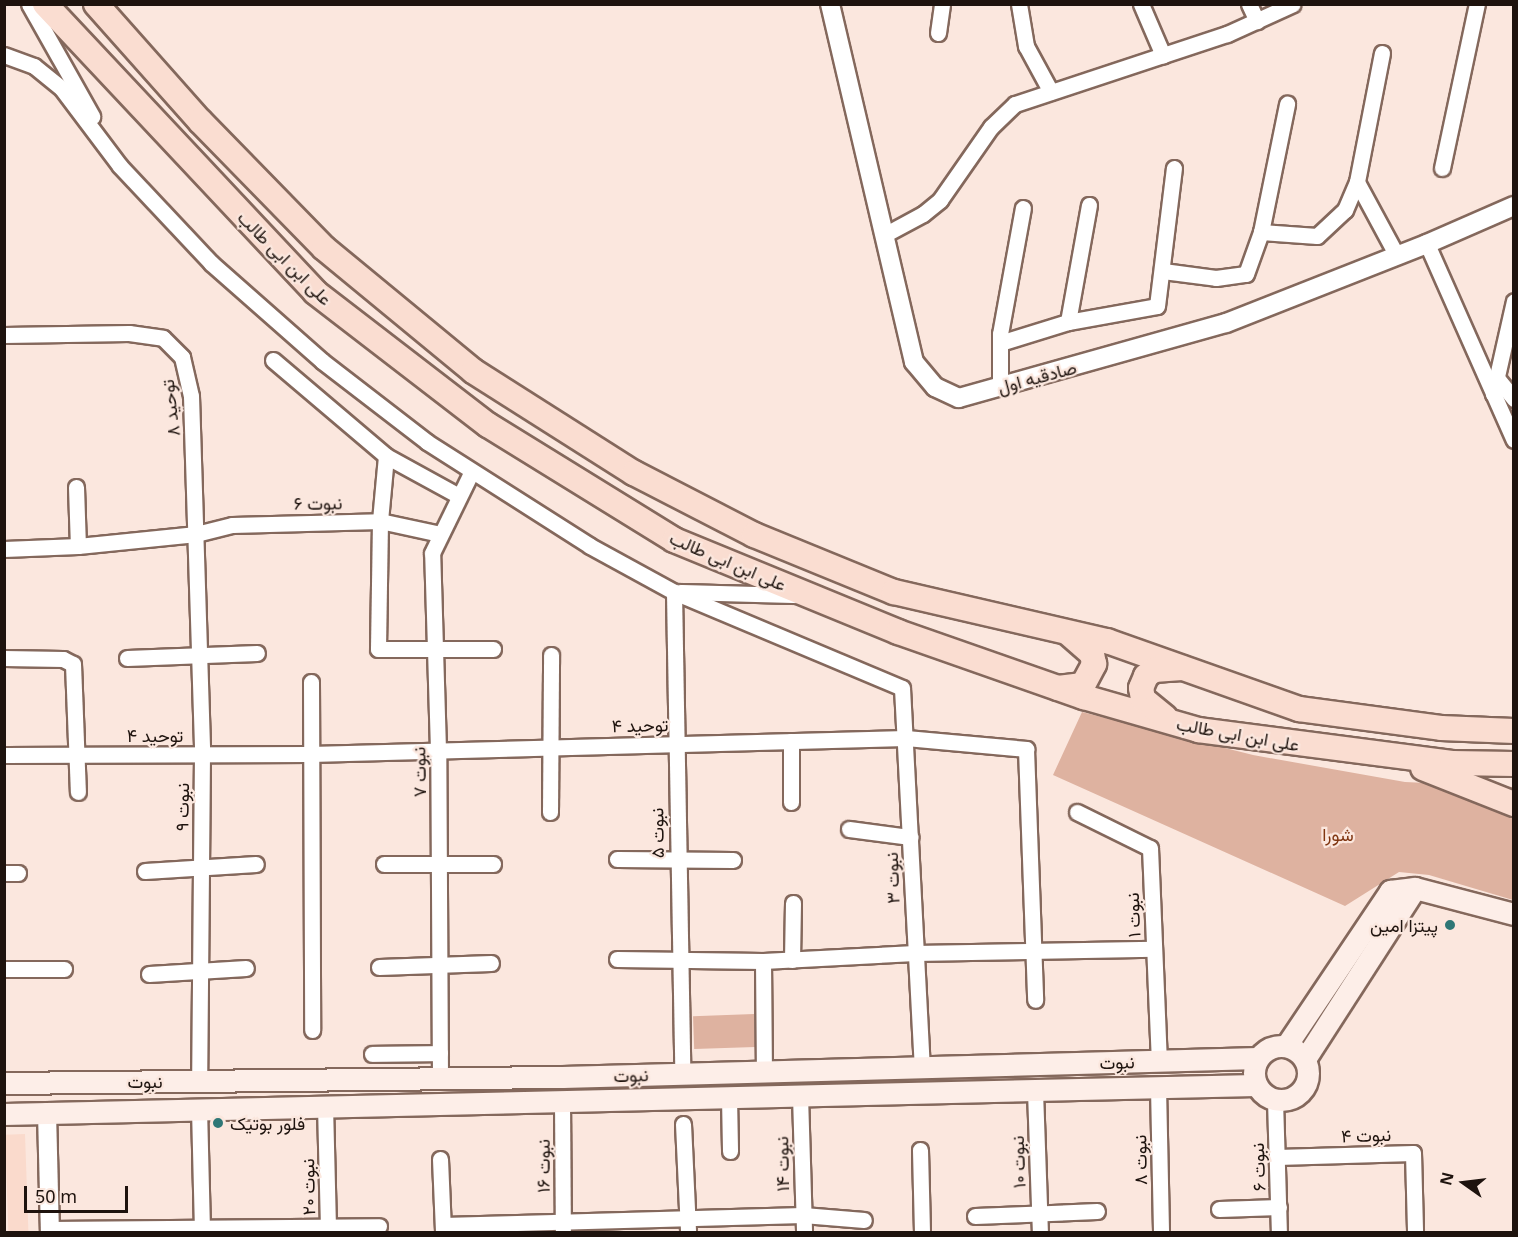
<!DOCTYPE html>
<meta charset="utf-8">
<style>
body{margin:0}
#map{position:relative;width:1518px;height:1237px;overflow:hidden;background:#fbe7de;font-family:"Noto Sans",Vazirmatn,sans-serif}
div>[style]{position:absolute}
[style*='--x']{left:calc(var(--x)*1px);top:calc(var(--y)*1px);width:calc(var(--w)*1px);rotate:calc(var(--a)*1deg)}
.built>*{inset:0;background:#fadacc;transform-origin:0 0}
.green>*{inset:0;background:#deb2a0;transform-origin:0 0}
.roads{filter:drop-shadow(2px 0 #84685c) drop-shadow(-2px 0 #84685c) drop-shadow(0 2px #84685c) drop-shadow(0 -2px #84685c)}
.minor>*{height:15px;margin:-7.5px;padding:0 7.5px;transform-origin:7.5px;border-radius:7.5px;background:#fff}
.tertiary>*{height:18px;margin:-9px;padding:0 9px;transform-origin:9px;border-radius:9px;background:#fff}
.secondary>*{height:21px;margin:-10.5px;padding:0 10.5px;transform-origin:10.5px;border-radius:10.5px;background:#fdeee8}
.secondary>.ring{margin:-10.5px;padding:0;box-sizing:content-box;background:none;border:21px solid #fdeee8;border-radius:50%}
.primary>*{height:24px;margin:-12px;padding:0 12px;transform-origin:12px;border-radius:12px;background:#faddd1}
.dots>*{width:16px;height:16px;translate:-50% -50%;box-sizing:border-box;border:3px solid #fbe7de;border-radius:50%}
span{translate:-50% -50%;white-space:nowrap;text-align:center;line-height:1.15;-webkit-text-stroke:4.5px #fbe7de;paint-order:stroke}
.street-label{font-size:18px;color:#1e130e}
.park-label{font-size:18px;color:#803611}
.poi-label{font-size:18px;color:#1e130e}
.right{translate:-100% -50%;text-align:right}
.left{translate:0 -50%;text-align:left}
.frame{position:absolute;inset:0;border:6px solid #1e130e;pointer-events:none}
.north{position:absolute;left:1434px;top:1153px;width:60px;height:60px;-webkit-text-stroke:4px #fbe7de;paint-order:stroke;rotate:284deg;font-size:16px;font-weight:700;line-height:24px;text-align:center;color:#1e130e}
.north::after{content:'';display:block;margin:auto;width:21px;height:27px;background:#1e130e;clip-path:polygon(50% 0,100% 100%,50% 72%,0 100%)}
.scale{position:absolute;left:24px;top:1186px;width:104px;height:27px;box-sizing:border-box;border:3px solid #1e130e;border-top:0;padding-left:8px;font-size:18px;line-height:21px;white-space:nowrap;color:#1e130e;-webkit-text-stroke:4px #fbe7de;paint-order:stroke}
</style>
<div id="map">
<div class="built">
<i style="left:25px;top:1134px;width:98px;height:20px;rotate:88deg"></i>
</div>
<div class="green">
<i style="clip-path:polygon(1082px 712px,1253px 755px,1405px 782px,1513px 787px,1513px 900px,1429px 875px,1399px 872px,1345px 906px,1053px 775px)"></i>
<i style="left:754px;top:1014px;width:33px;height:61px;rotate:88deg"></i>
</div>
<div class="roads">
<div class="minor">
<i style="--x:29;--y:4;--w:129;--a:60.6"></i>
<i style="--x:1019;--y:4;--w:43;--a:80.5"></i>
<i style="--x:1026;--y:46;--w:52;--a:61.5"></i>
<i style="--x:1141;--y:4;--w:56;--a:66.7"></i>
<i style="--x:1249;--y:4;--w:19;--a:65"></i>
<i style="--x:938;--y:33;--w:29;--a:-82"></i>
<i style="--x:1382;--y:53;--w:131;--a:101"></i>
<i style="--x:1357;--y:182;--w:84;--a:61.6"></i>
<i style="--x:4;--y:55;--w:32;--a:20"></i>
<i style="--x:34;--y:66;--w:36;--a:39"></i>
<i style="--x:62;--y:89;--w:96;--a:53"></i>
<i style="--x:120;--y:166;--w:133;--a:46.8"></i>
<i style="--x:211;--y:263;--w:148;--a:41.4"></i>
<i style="--x:322;--y:361;--w:133;--a:37.6"></i>
<i style="--x:427;--y:442;--w:193;--a:32.5"></i>
<i style="--x:590;--y:546;--w:96;--a:28.7"></i>
<i style="--x:674;--y:592;--w:247;--a:22.8"></i>
<i style="--x:902;--y:688;--w:380;--a:87"></i>
<i style="--x:1442;--y:168;--w:168;--a:-78"></i>
<i style="--x:1089;--y:205;--w:119;--a:100.2"></i>
<i style="--x:1068;--y:322;--w:90;--a:-10.2"></i>
<i style="--x:1157;--y:306;--w:139;--a:-83"></i>
<i style="--x:1261;--y:232;--w:56;--a:4.1"></i>
<i style="--x:1317;--y:236;--w:38;--a:-43"></i>
<i style="--x:1345;--y:210;--w:30;--a:-67"></i>
<i style="--x:884;--y:235;--w:44;--a:-28.3"></i>
<i style="--x:923;--y:214;--w:22;--a:-39"></i>
<i style="--x:940;--y:200;--w:89;--a:-55.1"></i>
<i style="--x:991;--y:127;--w:33;--a:-44"></i>
<i style="--x:1015;--y:104;--w:223;--a:-18.3"></i>
<i style="--x:1227;--y:34;--w:72;--a:-24.4"></i>
<i style="--x:1427;--y:244;--w:214;--a:66.1"></i>
<i style="--x:1163;--y:271;--w:53;--a:7.5"></i>
<i style="--x:1216;--y:278;--w:30;--a:-8"></i>
<i style="--x:1246;--y:274;--w:45;--a:-70.3"></i>
<i style="--x:1261;--y:232;--w:131;--a:-78.5"></i>
<i style="--x:4;--y:335;--w:125;--a:-0.9"></i>
<i style="--x:129;--y:333;--w:34;--a:8"></i>
<i style="--x:163;--y:338;--w:27;--a:45"></i>
<i style="--x:182;--y:357;--w:40;--a:77"></i>
<i style="--x:191;--y:396;--w:358;--a:88.2"></i>
<i style="--x:202;--y:754;--w:327;--a:90.5"></i>
<i style="--x:1000;--y:343;--w:71;--a:-17.2"></i>
<i style="--x:273;--y:360;--w:148;--a:40.3"></i>
<i style="--x:1497;--y:378;--w:27;--a:51"></i>
<i style="--x:1000;--y:387;--w:53;--a:-90"></i>
<i style="--x:1000;--y:334;--w:128;--a:-79.7"></i>
<i style="--x:1493;--y:394;--w:95;--a:-77.3"></i>
<i style="--x:76;--y:487;--w:59;--a:88.1"></i>
<i style="--x:459;--y:496;--w:83;--a:-151.3"></i>
<i style="--x:386;--y:456;--w:65;--a:95.3"></i>
<i style="--x:380;--y:521;--w:128;--a:90.9"></i>
<i style="--x:378;--y:649;--w:115;--a:0"></i>
<i style="--x:4;--y:549;--w:74;--a:-2.3"></i>
<i style="--x:78;--y:546;--w:119;--a:-5.8"></i>
<i style="--x:196;--y:534;--w:37;--a:-14"></i>
<i style="--x:232;--y:525;--w:148;--a:-1.5"></i>
<i style="--x:380;--y:521;--w:61;--a:12.2"></i>
<i style="--x:674;--y:592;--w:481;--a:89"></i>
<i style="--x:680;--y:592;--w:114;--a:1.5"></i>
<i style="--x:4;--y:658;--w:59;--a:1"></i>
<i style="--x:63;--y:659;--w:11;--a:27"></i>
<i style="--x:73;--y:664;--w:128;--a:87.8"></i>
<i style="--x:127;--y:658;--w:130;--a:-2.2"></i>
<i style="--x:311;--y:682;--w:348;--a:89.8"></i>
<i style="--x:4;--y:755;--w:306;--a:-0.2"></i>
<i style="--x:310;--y:754;--w:596;--a:-1.54"></i>
<i style="--x:906;--y:738;--w:121;--a:5.2"></i>
<i style="--x:1026;--y:749;--w:251;--a:87.9"></i>
<i style="--x:791;--y:802;--w:61;--a:-90"></i>
<i style="--x:550;--y:812;--w:157;--a:-89.6"></i>
<i style="--x:1077;--y:812;--w:81;--a:26.3"></i>
<i style="--x:1150;--y:848;--w:213;--a:87.6"></i>
<i style="--x:849;--y:829;--w:62;--a:7.5"></i>
<i style="--x:617;--y:859;--w:116;--a:0.5"></i>
<i style="--x:384;--y:864;--w:109;--a:0"></i>
<i style="--x:145;--y:871;--w:111;--a:-3.6"></i>
<i style="--x:4;--y:873;--w:14;--a:0"></i>
<i style="--x:617;--y:959;--w:146;--a:0.8"></i>
<i style="--x:763;--y:961;--w:152;--a:-3"></i>
<i style="--x:915;--y:953;--w:239;--a:-1"></i>
<i style="--x:792;--y:960;--w:57;--a:-89"></i>
<i style="--x:763;--y:961;--w:110;--a:89.5"></i>
<i style="--x:379;--y:967;--w:112;--a:-2"></i>
<i style="--x:4;--y:969;--w:60;--a:0"></i>
<i style="--x:149;--y:974;--w:97;--a:-3.5"></i>
<i style="--x:372;--y:1054;--w:68;--a:-0.8"></i>
<i style="--x:440;--y:1079;--w:329;--a:-90.3"></i>
<i style="--x:438;--y:750;--w:197;--a:-91.7"></i>
<i style="--x:432;--y:553;--w:89;--a:-64"></i>
<i style="--x:1158;--y:1087;--w:145;--a:88.8"></i>
<i style="--x:1035;--y:1091;--w:141;--a:88"></i>
<i style="--x:800;--y:1095;--w:137;--a:88.3"></i>
<i style="--x:729;--y:1097;--w:54;--a:88.9"></i>
<i style="--x:562;--y:1100;--w:132;--a:89.6"></i>
<i style="--x:1275;--y:1100;--w:132;--a:88.3"></i>
<i style="--x:325;--y:1105;--w:127;--a:88.6"></i>
<i style="--x:199;--y:1108;--w:124;--a:88.6"></i>
<i style="--x:683;--y:1124;--w:108;--a:87.3"></i>
<i style="--x:920;--y:1150;--w:82;--a:88.6"></i>
<i style="--x:1277;--y:1157;--w:136;--a:-1.7"></i>
<i style="--x:1413;--y:1153;--w:79;--a:88.5"></i>
<i style="--x:440;--y:1159;--w:73;--a:87.6"></i>
<i style="--x:1219;--y:1209;--w:60;--a:-1.9"></i>
<i style="--x:975;--y:1216;--w:122;--a:-2.3"></i>
<i style="--x:443;--y:1225;--w:360;--a:-1.6"></i>
<i style="--x:803;--y:1215;--w:61;--a:4.7"></i>
<i style="--x:50;--y:1229;--w:329;--a:-0.5"></i>
</div>
<div class="tertiary">
<i style="--x:830;--y:4;--w:368;--a:76.8"></i>
<i style="--x:914;--y:362;--w:33;--a:50"></i>
<i style="--x:935;--y:387;--w:26;--a:25"></i>
<i style="--x:959;--y:398;--w:277;--a:-15.7"></i>
<i style="--x:1226;--y:323;--w:216;--a:-21.5"></i>
<i style="--x:1427;--y:244;--w:95;--a:-23.6"></i>
<i style="--x:47;--y:1112;--w:120;--a:88.6"></i>
</div>
<div class="secondary">
<i class="ring" style="left:1254px;top:1046px;width:33px;height:33px"></i>
<i style="--x:1286;--y:1046;--w:187;--a:-56.1"></i>
<i style="--x:1390;--y:891;--w:25;--a:-7"></i>
<i style="--x:1415;--y:888;--w:102;--a:14.7"></i>
<i style="--x:1305;--y:1059;--w:203;--a:-57.2"></i>
<i style="--x:4;--y:1083;--w:558;--a:-0.62"></i>
<i style="--x:562;--y:1077;--w:696;--a:-1.56"></i>
<i style="--x:4;--y:1114;--w:1252;--a:-1.33"></i>
</div>
<div class="primary">
<i style="--x:45;--y:4;--w:395;--a:46.8"></i>
<i style="--x:315;--y:292;--w:218;--a:37.6"></i>
<i style="--x:488;--y:425;--w:219;--a:31.7"></i>
<i style="--x:674;--y:540;--w:242;--a:22.3"></i>
<i style="--x:898;--y:632;--w:197;--a:19.3"></i>
<i style="--x:1084;--y:697;--w:119;--a:16.1"></i>
<i style="--x:1198;--y:730;--w:256;--a:7.4"></i>
<i style="--x:1452;--y:763;--w:62;--a:0.9"></i>
<i style="--x:96;--y:4;--w:157;--a:48.4"></i>
<i style="--x:200;--y:121;--w:177;--a:45.7"></i>
<i style="--x:324;--y:248;--w:193;--a:39.5"></i>
<i style="--x:473;--y:371;--w:191;--a:32.4"></i>
<i style="--x:634;--y:473;--w:135;--a:27.3"></i>
<i style="--x:754;--y:535;--w:151;--a:22.2"></i>
<i style="--x:894;--y:592;--w:219;--a:13"></i>
<i style="--x:1107;--y:641;--w:204;--a:19.5"></i>
<i style="--x:1299;--y:709;--w:143;--a:7.6"></i>
<i style="--x:1441;--y:728;--w:73;--a:2.4"></i>
<i style="--x:1058;--y:688;--w:25;--a:-7"></i>
<i style="--x:1083;--y:685;--w:24;--a:-62"></i>
<i style="--x:1094;--y:664;--w:10;--a:-101"></i>
<i style="--x:1092;--y:654;--w:30;--a:-139"></i>
<i style="--x:1165;--y:717;--w:28;--a:-141"></i>
<i style="--x:1143;--y:699;--w:11;--a:-100"></i>
<i style="--x:1141;--y:688;--w:13;--a:-67"></i>
<i style="--x:1146;--y:676;--w:10;--a:-37"></i>
<i style="--x:1154;--y:670;--w:28;--a:-4"></i>
<i style="--x:1423;--y:768;--w:98;--a:21.6"></i>
</div>
</div>
<div class="dots">
<i style="left:1450px;top:925px;background:#2e7776"></i>
<i style="left:218px;top:1123px;background:#2e7776"></i>
</div>
<div class="street-label">
<span style="left:285px;top:258px;rotate:45deg">علی ابن ابی طالب</span>
<span style="left:1037px;top:377px;rotate:-15deg">صادقیه اول</span>
<span style="left:170px;top:408px;rotate:-96deg">توحید ۸</span>
<span style="left:318px;top:503px;rotate:-1deg">نبوت ۶</span>
<span style="left:728px;top:561px;rotate:23deg">علی ابن ابی طالب</span>
<span style="left:640px;top:725px;rotate:-1deg">توحید ۴</span>
<span style="left:1238px;top:734px;rotate:10deg">علی ابن ابی طالب</span>
<span style="left:155px;top:735px">توحید ۴</span>
<span style="left:419px;top:772px;rotate:-91deg">نبوت ۷</span>
<span style="left:182px;top:807px;rotate:-89deg">نبوت ۹</span>
<span style="left:657px;top:833px;rotate:-91deg">نبوت ۵</span>
<span style="left:892px;top:878px;rotate:-92deg">نبوت ۳</span>
<span style="left:1133px;top:915px;rotate:-92deg">نبوت ۱</span>
<span style="left:1117px;top:1062px;rotate:-2deg">نبوت</span>
<span style="left:631px;top:1075px;rotate:-2deg">نبوت</span>
<span style="left:145px;top:1081px">نبوت</span>
<span style="left:1366px;top:1135px;rotate:-2deg">نبوت ۴</span>
<span style="left:1140px;top:1160px;rotate:-91deg">نبوت ۸</span>
<span style="left:1018px;top:1162px;rotate:-92deg">نبوت ۱۰</span>
<span style="left:782px;top:1164px;rotate:-91deg">نبوت ۱۴</span>
<span style="left:543px;top:1166px;rotate:-90deg">نبوت ۱۶</span>
<span style="left:1258px;top:1167px;rotate:-92deg">نبوت ۶</span>
<span style="left:308px;top:1187px;rotate:-91deg">نبوت ۲۰</span>
</div>
<div class="park-label">
<span style="left:1338px;top:834px">شورا</span>
</div>
<div class="poi-label">
<span class="right" style="left:1438px;top:925px">پیتزا امین</span>
<span class="left" style="left:230px;top:1123px">فلور بوتیک</span>
</div>
<div class="frame"></div>
<div class="north">N</div>
<div class="scale">50 m</div>
</div>
